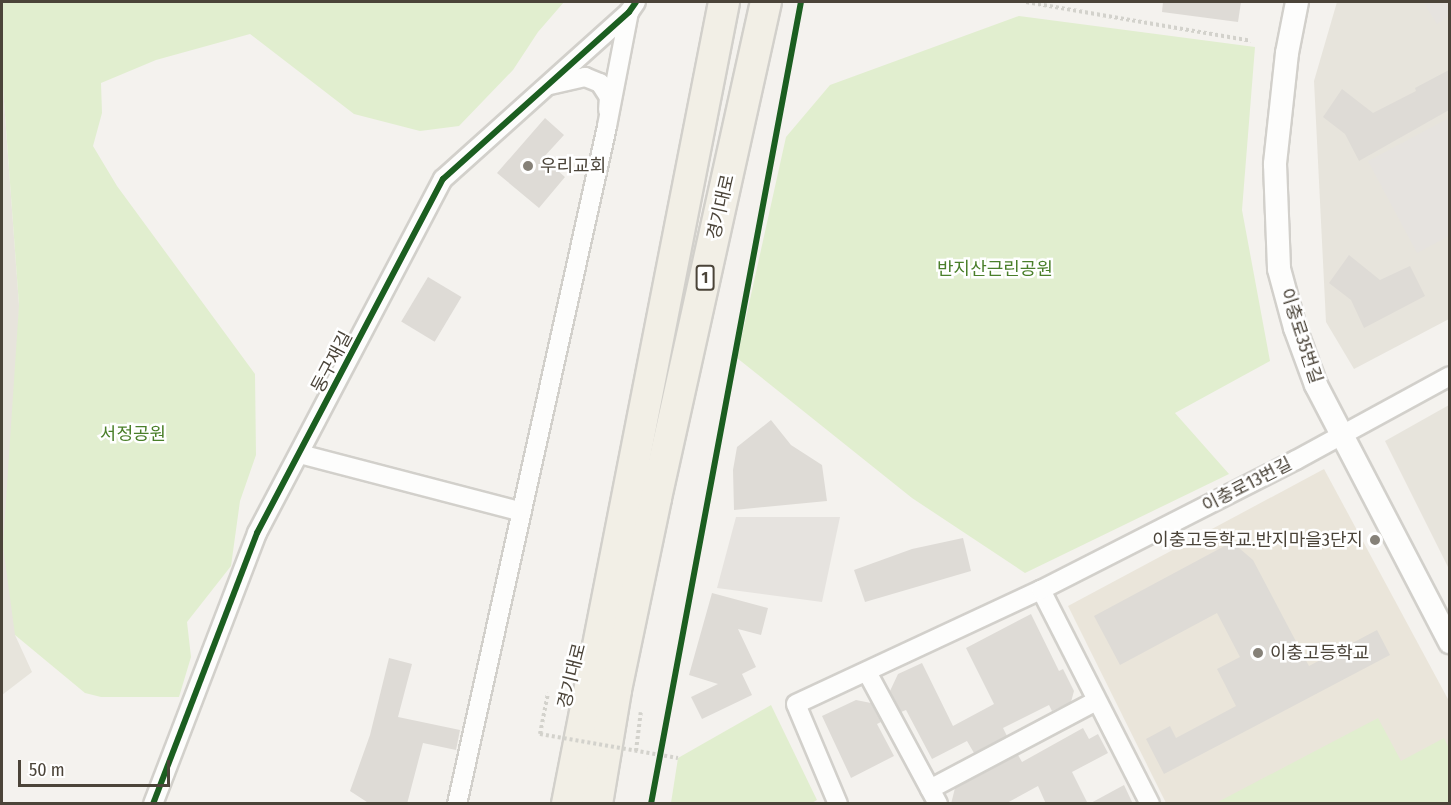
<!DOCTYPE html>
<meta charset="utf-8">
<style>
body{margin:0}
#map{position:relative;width:1451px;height:805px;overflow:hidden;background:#f4f2ee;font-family:"Fira Sans Condensed","Noto Sans KR",sans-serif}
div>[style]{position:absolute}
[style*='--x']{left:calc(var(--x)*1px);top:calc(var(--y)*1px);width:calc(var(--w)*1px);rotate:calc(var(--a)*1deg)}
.residential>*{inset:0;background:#e7e4dc}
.education>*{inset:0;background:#eae5da}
.green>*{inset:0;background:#e1eecf}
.parking>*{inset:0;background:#e6e3df}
.building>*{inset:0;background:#dedbd6;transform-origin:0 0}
.path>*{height:4px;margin-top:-2px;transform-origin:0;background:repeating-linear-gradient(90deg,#d3d2cc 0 3px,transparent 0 6px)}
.roads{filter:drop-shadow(2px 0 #d2d0cb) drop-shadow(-2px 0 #d2d0cb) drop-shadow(0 2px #d2d0cb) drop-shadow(0 -2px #d2d0cb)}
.minor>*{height:18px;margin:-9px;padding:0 9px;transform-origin:9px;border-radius:9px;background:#fdfdfc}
.tertiary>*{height:22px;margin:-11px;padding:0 11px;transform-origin:11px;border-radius:11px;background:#fdfdfc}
.primary>*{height:30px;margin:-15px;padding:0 15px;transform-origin:15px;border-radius:15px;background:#f2efe6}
.path-bridge>*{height:4px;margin-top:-2px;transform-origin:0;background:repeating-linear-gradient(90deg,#d3d2cc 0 3px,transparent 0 6px)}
.cycleway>*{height:6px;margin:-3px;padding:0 3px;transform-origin:3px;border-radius:3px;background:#1b5e20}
.dots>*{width:16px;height:16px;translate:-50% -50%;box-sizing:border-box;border:3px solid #fff;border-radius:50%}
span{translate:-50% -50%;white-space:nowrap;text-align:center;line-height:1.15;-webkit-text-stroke:5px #fff;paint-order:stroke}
.shield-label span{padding:2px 4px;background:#fff;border:2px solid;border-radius:4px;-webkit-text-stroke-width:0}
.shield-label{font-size:16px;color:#4b4439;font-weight:700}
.poi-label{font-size:18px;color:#4b4439}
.left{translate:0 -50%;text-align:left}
.right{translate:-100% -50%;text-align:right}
.street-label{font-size:18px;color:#4b4439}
.park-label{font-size:18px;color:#4a7f2a}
.frame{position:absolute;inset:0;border:3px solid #4b4439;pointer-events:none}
.scale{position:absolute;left:18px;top:760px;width:152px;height:27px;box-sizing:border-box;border:3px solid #4b4439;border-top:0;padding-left:8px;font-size:18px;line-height:21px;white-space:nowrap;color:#4b4439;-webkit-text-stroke:4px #fff;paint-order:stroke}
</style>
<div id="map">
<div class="residential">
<i style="clip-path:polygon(1337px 2px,1449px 2px,1449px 319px,1354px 369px,1326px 322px,1314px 81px)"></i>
<i style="clip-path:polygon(2px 74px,19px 305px,15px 635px,32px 672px,2px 695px)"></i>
<i style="clip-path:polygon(1449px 405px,1449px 569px,1385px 441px)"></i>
</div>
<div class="education">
<i style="clip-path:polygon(1324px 469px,1449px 701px,1449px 803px,1166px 803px,1068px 606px)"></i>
</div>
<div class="green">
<i style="clip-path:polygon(2px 2px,564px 2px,538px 32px,513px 70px,459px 126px,420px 131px,354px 114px,250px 34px,156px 60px,101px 83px,102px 113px,93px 146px,117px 186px,255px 374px,256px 455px,240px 501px,231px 566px,187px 622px,191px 657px,179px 697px,101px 697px,85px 693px,15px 635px,3px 546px,19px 305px,2px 74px)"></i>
<i style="clip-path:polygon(1019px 16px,1255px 47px,1242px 210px,1270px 361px,1175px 413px,1229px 474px,1025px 573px,912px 498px,737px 358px,786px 137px,830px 85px)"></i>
<i style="clip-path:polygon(771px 705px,817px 800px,810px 804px,671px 803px,678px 758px)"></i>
<i style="clip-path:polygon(1378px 718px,1401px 761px,1444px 738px,1449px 748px,1449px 803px,1216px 803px)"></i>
</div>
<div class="parking">
<i style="clip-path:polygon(1423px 2px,1449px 2px,1449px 16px,1437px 24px)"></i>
<i style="clip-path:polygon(1449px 118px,1449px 236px,1417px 253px,1368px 161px)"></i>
<i style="clip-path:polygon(736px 517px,840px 517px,822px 602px,717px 588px)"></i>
</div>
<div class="building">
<i style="clip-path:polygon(1163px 2px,1241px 2px,1238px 22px,1162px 12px)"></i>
<i style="clip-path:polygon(1449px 70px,1449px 110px,1359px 161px,1345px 134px,1323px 117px,1342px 89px,1373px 113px,1416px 91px,1415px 88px)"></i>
<i style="clip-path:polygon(545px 118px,564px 135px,543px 158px,565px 177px,539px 208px,497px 173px)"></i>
<i style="clip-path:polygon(1349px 255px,1380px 280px,1410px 266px,1425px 296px,1364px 328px,1351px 300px,1329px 283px)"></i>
<i style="left:428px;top:277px;width:39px;height:52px;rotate:31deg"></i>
<i style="clip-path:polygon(771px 420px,791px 445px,822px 465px,827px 501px,734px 510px,733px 470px,737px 447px)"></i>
<i style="clip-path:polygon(963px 538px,971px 571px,865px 602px,854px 570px,912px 549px)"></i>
<i style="clip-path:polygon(1232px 542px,1253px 560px,1309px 666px,1377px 630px,1390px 655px,1164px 774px,1146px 739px,1170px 726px,1176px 738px,1236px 706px,1217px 669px,1240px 657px,1217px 613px,1120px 665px,1094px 616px)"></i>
<i style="clip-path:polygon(712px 593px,768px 608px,761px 635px,738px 629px,756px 667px,742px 674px,752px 695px,702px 719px,691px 697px,718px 684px,689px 675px)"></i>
<i style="clip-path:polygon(1031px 614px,1059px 671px,1063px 669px,1074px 691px,1071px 702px,1052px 711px,1049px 705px,1003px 728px,1007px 736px,974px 753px,967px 741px,932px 759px,906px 710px,901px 712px,890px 691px,898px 674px,922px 663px,953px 726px,994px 704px,966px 648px)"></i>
<i style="clip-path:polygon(389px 658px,412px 664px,398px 717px,460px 730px,456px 750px,423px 743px,407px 804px,370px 804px,350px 791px,370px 735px)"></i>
<i style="clip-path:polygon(856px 700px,871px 703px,881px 722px,877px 724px,894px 756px,851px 778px,822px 716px)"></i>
<i style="clip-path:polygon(1083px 728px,1089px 739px,1098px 734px,1108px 753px,1072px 772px,1088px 804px,1046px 804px,1038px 786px,1005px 804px,951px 804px,955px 788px,1018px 755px,1022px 762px)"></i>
<i style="clip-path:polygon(1124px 785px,1133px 804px,1089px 804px)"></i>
</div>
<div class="path">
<i style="--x:1026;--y:2;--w:228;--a:9.8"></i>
<i style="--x:540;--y:734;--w:42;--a:-79"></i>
<i style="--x:636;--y:751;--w:39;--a:-83"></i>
</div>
<div class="roads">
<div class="minor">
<i style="--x:550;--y:85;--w:36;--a:-13"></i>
<i style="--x:585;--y:77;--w:16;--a:22"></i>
<i style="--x:600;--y:83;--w:17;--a:57"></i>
<i style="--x:609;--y:97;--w:13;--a:94"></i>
<i style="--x:300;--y:454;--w:229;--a:14.6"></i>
<i style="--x:1041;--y:590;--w:240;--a:63"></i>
<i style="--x:867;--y:672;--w:150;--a:61.7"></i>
<i style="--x:930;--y:789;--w:188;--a:-27.9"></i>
<i style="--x:153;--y:804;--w:290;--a:-69"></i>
<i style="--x:257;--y:533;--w:400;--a:-62.3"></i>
<i style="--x:443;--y:179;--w:250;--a:-41.9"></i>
<i style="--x:629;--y:12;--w:12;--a:-55"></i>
<i style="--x:457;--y:804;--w:694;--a:-77.52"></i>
<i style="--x:607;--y:126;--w:116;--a:-79.1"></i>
<i style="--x:838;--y:804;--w:108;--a:-112.8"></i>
<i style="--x:796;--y:704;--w:270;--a:-25"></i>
<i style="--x:1041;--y:590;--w:286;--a:-27"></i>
<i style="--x:1296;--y:460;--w:175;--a:-28.6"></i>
</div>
<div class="tertiary">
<i style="--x:1297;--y:2;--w:52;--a:101.1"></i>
<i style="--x:1287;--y:53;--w:112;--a:96.2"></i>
<i style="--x:1275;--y:164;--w:105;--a:87.8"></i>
<i style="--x:1279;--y:269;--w:61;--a:74.8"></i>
<i style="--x:1295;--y:328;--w:61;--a:69.8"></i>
<i style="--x:1316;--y:385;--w:290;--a:62.5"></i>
</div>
<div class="primary">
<i style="--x:567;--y:804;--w:817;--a:-78.92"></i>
<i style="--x:597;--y:804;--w:116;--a:-80.5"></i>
<i style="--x:616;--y:690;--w:196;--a:-78.2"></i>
<i style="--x:656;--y:498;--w:508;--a:-77.5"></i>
</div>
</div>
<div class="path-bridge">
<i style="--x:540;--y:734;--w:140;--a:9.9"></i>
</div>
<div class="cycleway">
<i style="--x:153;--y:804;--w:290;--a:-69"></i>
<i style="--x:257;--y:533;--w:400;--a:-62.3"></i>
<i style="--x:443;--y:179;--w:250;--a:-41.9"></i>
<i style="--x:629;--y:12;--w:12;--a:-55"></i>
<i style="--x:651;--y:804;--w:816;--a:-79.41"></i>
</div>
<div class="dots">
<i style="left:528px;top:166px;background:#868178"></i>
<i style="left:1375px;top:540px;background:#868178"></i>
<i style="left:1258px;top:653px;background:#868178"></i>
</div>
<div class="shield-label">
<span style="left:705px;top:278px">1</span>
</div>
<div class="poi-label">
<span class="left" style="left:540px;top:166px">우리교회</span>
<span class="right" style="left:1363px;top:540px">이충고등학교.반지마을3단지</span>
<span class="left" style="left:1270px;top:653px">이충고등학교</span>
</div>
<div class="street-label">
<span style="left:721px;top:207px;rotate:-77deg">경기대로</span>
<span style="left:1301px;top:336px;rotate:72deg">이충로35번길</span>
<span style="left:332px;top:362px;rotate:-62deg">둥구재길</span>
<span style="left:1247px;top:485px;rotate:-27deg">이충로13번길</span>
<span style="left:572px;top:676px;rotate:-76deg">경기대로</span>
</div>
<div class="park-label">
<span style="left:995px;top:269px">반지산근린공원</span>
<span style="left:133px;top:434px">서정공원</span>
</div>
<div class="frame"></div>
<div class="scale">50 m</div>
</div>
